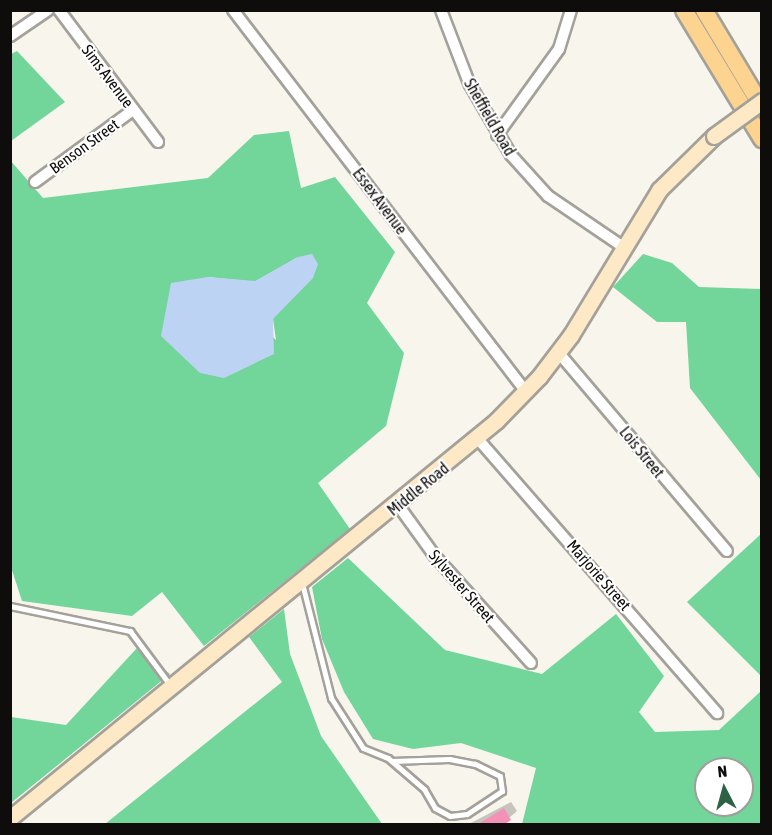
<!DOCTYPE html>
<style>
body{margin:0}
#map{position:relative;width:772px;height:835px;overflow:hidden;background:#f8f5ed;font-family:"Asap Condensed",sans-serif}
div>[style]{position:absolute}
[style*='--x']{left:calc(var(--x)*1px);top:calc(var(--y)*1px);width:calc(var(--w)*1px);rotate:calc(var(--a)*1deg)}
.forest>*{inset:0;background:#72d599}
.water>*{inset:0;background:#bdd3f3}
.shadow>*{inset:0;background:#0003}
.building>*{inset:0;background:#f491b6}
.roads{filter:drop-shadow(2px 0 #a4a19a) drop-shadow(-2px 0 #a4a19a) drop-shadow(0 2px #a4a19a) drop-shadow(0 -2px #a4a19a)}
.service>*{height:5px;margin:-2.5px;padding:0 2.5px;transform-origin:2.5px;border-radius:2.5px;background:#fff}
.minor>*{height:10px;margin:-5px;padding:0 5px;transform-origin:5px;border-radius:5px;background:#fff}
.secondary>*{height:15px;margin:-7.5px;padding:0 7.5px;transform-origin:7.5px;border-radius:7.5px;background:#fee9c7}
.primary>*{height:16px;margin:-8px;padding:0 8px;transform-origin:8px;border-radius:8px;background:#fdd48f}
.bridges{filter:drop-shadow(2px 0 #a4a19a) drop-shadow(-2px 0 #a4a19a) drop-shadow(0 2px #a4a19a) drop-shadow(0 -2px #a4a19a)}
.secondary-bridge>*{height:15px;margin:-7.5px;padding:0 7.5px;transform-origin:7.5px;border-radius:7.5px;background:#fee9c7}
span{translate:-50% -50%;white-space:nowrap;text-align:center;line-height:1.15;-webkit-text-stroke:4.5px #fff;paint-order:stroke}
.street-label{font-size:16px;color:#0e0d0b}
.frame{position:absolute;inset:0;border:12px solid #0e0d0b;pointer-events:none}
.north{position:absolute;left:694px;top:757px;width:60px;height:60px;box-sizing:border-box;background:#fff;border:2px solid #9f9e9d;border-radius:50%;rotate:354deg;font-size:16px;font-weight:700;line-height:24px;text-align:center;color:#0e0d0b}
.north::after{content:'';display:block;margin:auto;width:21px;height:27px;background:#2e6247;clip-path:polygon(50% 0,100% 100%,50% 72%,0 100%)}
</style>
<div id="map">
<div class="forest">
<i style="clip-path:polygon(17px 51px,65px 102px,11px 141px,11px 54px)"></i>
<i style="clip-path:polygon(evenodd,289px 131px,301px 188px,335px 177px,395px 252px,367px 303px,404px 353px,386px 426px,318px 483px,350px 529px,204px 646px,162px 592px,132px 616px,22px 601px,10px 564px,10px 160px,43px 198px,208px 178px,254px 135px,289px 131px,298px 257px,273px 319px,276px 340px,208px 277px,255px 282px,298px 257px)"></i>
<i style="clip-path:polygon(643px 254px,672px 263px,699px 287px,761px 289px,761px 480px,690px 388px,686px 322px,657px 322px,613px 287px)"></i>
<i style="clip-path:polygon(761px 534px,761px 676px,687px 602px)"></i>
<i style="clip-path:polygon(evenodd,348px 558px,445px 650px,542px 674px,616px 614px,664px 676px,639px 712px,655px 732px,719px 730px,761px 691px,761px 824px,522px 824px,536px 768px,461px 743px,413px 749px,373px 739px,344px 692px,322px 639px,312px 587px,348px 558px,706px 769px,742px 769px,742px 805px,706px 805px,706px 769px)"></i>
<i style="clip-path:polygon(284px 609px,290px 654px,321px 736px,382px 824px,105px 824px,282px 682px,249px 637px)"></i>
<i style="clip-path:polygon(137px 648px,170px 674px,11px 803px,11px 717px,66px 725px)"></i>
</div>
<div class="water">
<i style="clip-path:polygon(312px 254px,318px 264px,313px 278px,273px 319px,274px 354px,224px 378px,200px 373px,161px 336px,171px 283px,208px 277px,255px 281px,298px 257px)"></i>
</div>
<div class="shadow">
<i style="clip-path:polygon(511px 802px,517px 811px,502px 824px,469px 824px)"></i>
</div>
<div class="building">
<i style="clip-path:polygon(504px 808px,511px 820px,503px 825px,477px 825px)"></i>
</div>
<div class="roads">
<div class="service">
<i style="--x:302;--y:583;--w:119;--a:75.8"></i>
<i style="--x:331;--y:698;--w:59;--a:57.4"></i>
<i style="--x:363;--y:748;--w:27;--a:22"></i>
<i style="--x:388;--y:758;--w:48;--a:40.7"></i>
<i style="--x:424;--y:789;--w:22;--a:60"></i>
<i style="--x:435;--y:808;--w:17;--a:28"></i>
<i style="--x:450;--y:816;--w:17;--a:-7"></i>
<i style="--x:467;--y:814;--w:42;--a:-33.3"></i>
<i style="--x:502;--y:791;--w:15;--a:-98"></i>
<i style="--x:500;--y:776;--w:28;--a:-154"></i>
<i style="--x:475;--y:764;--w:26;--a:-169"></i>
<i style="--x:449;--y:759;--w:57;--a:178"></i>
<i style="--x:10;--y:606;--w:123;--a:11.8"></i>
<i style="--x:130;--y:631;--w:67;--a:53.5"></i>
</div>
<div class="minor">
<i style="--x:59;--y:10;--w:165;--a:53.1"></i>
<i style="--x:233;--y:10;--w:480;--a:52.5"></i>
<i style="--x:441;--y:10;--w:78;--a:69"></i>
<i style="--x:469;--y:83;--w:83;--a:59.7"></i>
<i style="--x:511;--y:155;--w:55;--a:47.9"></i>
<i style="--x:548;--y:196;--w:91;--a:34.2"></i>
<i style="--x:10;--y:36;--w:46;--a:-34.4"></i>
<i style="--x:497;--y:135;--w:106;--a:-54.2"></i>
<i style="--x:559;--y:49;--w:41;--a:-72.9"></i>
<i style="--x:35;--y:182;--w:122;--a:-36.3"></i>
<i style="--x:558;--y:352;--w:261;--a:49.7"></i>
<i style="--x:478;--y:439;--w:364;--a:48.9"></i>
<i style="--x:398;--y:505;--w:62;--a:54.2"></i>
<i style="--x:434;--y:555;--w:145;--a:48.1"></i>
</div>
<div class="secondary">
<i style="--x:10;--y:818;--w:628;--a:-39.24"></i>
<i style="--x:496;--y:421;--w:62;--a:-45.7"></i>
<i style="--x:539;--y:377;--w:53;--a:-52.7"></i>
<i style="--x:571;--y:335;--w:170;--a:-58.7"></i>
<i style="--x:659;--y:190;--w:77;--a:-44.5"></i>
</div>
<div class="primary">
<i style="--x:684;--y:10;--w:151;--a:58.8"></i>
<i style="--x:704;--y:10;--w:113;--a:59.1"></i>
</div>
</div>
<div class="bridges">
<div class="secondary-bridge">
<i style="--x:714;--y:136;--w:59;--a:-36.1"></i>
</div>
</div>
<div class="street-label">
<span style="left:108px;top:76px;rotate:53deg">Sims Avenue</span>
<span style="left:490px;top:117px;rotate:60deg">Sheffield Road</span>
<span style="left:84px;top:146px;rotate:-36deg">Benson Street</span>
<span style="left:380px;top:201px;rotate:53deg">Essex Avenue</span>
<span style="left:642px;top:452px;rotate:51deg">Lois Street</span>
<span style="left:418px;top:489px;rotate:-39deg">Middle Road</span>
<span style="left:599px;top:575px;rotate:49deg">Marjorie Street</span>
<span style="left:462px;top:586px;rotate:49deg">Sylvester Street</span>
</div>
<div class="frame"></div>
<div class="north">N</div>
</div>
